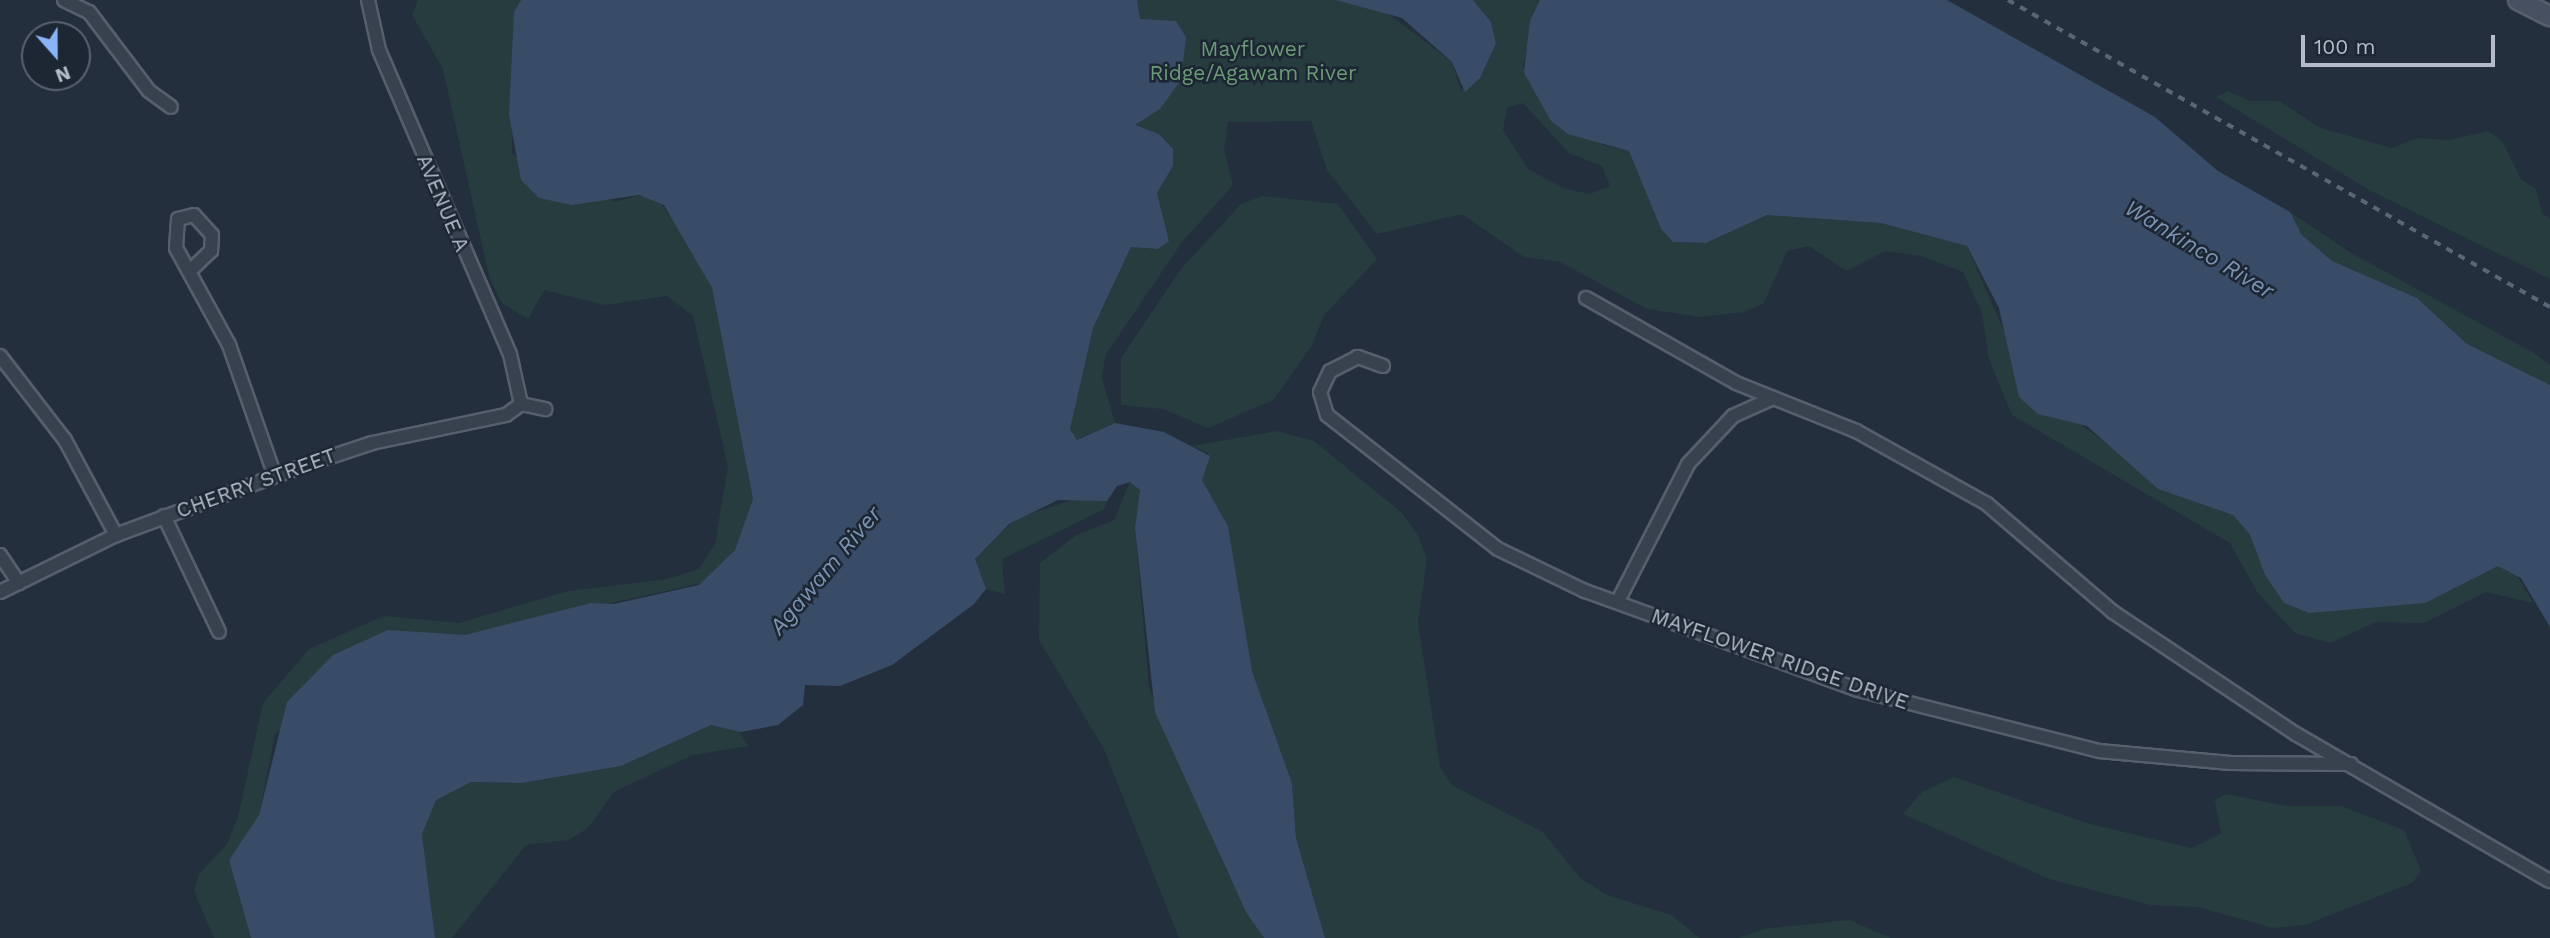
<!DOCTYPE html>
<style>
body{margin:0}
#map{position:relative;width:2550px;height:938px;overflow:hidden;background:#242f3e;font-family:"Work Sans",sans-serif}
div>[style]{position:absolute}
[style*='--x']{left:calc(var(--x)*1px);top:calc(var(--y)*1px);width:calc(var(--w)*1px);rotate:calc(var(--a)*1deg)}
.green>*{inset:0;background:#263c3f}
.water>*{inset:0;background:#394c67}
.roads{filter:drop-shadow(2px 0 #565f6c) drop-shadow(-2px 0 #565f6c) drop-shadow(0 2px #565f6c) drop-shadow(0 -2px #565f6c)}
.minor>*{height:12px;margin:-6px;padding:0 6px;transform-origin:6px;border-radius:6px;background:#38414e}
.secondary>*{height:18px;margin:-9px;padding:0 9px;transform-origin:9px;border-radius:9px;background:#465061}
.rail>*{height:3.5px;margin-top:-1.75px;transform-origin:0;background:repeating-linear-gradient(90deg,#5a6575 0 7px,transparent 0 14px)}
span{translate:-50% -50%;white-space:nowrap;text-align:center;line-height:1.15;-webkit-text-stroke:5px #1d2633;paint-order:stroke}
.park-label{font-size:21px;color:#6b9a76}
.street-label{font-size:21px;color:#b4bcc9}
.water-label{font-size:23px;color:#7c92b1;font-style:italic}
.north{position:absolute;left:21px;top:21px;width:70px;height:70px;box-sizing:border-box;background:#1d2633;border:2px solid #59626f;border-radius:50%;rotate:159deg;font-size:19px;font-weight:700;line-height:28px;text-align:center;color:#b4bcc9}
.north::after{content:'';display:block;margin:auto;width:24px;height:32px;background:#8ab4f8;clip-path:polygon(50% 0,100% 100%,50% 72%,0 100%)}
.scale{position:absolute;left:2301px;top:35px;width:194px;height:32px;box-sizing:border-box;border:4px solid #b4bcc9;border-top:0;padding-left:9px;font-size:21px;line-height:24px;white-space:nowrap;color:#b4bcc9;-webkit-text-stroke:5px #1d2633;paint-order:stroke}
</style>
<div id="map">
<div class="green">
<i style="clip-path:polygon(418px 0,521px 0,514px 12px,512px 154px,615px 202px,639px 195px,657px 199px,681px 230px,712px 288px,753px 499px,735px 550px,707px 582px,465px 635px,419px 634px,275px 734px,259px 815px,229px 860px,251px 938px,214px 938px,194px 891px,199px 874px,227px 844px,238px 817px,263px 703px,309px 649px,384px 616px,459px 623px,568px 591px,667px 579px,699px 569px,715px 544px,728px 466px,693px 316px,667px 296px,605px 305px,544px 290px,528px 319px,502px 303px,489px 276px,443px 69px,412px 15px)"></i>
<i style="clip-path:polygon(evenodd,1109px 0,1370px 0,1452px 62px,1461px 91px,1496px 43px,1491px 22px,1473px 0,1540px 0,1523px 67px,1603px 145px,1629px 151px,1661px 229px,1673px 242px,1706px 243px,1767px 215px,1881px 223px,1967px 246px,2004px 331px,2080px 424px,2142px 469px,2158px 489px,2233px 515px,2250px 535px,2265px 575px,2284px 603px,2309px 613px,2395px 604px,2498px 566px,2516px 573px,2533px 603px,2486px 592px,2424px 623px,2376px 622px,2330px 643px,2295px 633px,2257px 592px,2230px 543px,2012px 415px,1989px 359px,1982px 313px,1963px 272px,1921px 256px,1885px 251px,1847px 271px,1809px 246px,1787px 251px,1764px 303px,1744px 312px,1701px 317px,1647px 309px,1560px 262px,1524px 257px,1462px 214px,1377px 234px,1327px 170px,1311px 121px,1228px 122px,1224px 149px,1233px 185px,1182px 242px,1105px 356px,1102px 378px,1115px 423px,1076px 440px,1070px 429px,1074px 402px,1093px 328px,1114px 283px,1131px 247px,1158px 249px,1169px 241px,1157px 193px,1173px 166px,1159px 134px,1135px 125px,1160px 109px,1109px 0,1523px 103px,1569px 153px,1602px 166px,1610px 186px,1590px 194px,1565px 189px,1528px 169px,1503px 130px,1507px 108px,1523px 103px)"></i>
<i style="clip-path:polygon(2228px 91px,2250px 101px,2279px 101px,2320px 128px,2392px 148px,2418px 138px,2450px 140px,2488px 131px,2502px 141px,2521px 179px,2536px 189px,2542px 213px,2550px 219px,2550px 279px,2371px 191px,2216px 97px)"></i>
<i style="clip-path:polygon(1262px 196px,1338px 204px,1377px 259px,1324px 315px,1312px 345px,1273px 400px,1208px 428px,1163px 409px,1121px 405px,1121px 358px,1181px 269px,1241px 204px)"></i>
<i style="clip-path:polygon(2290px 212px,2351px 253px,2534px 353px,2550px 365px,2550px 385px,2467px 344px,2417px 298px,2332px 261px,2302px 235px)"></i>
<i style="clip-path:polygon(1277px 431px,1314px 441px,1402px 513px,1418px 536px,1427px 559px,1418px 622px,1440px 767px,1453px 786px,1543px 832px,1580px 878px,1607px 895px,1671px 915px,1700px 938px,1325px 938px,1296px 838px,1292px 783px,1252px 671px,1228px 526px,1202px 480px,1208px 453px,1192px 446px)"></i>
<i style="clip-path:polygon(1130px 482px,1141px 490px,1135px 528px,1149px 688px,1227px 872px,1264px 938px,1179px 938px,1104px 749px,1039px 640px,1040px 563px,1075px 536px,1114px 520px)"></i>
<i style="clip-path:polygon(1081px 497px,1107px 501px,1104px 509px,1002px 559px,1005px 594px,986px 589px,975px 559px,982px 548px,1018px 518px)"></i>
<i style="clip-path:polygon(710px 725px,738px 729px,748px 746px,692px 755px,614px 792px,588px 828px,569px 840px,526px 845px,452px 938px,435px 938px,422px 834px,435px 800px,471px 782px,522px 783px,621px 766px)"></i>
<i style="clip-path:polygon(1954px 777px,2090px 824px,2191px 848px,2221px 834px,2215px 800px,2226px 794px,2286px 806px,2341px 806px,2404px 830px,2421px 871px,2412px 883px,2305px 925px,2273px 928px,2198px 907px,2151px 905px,2049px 879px,1903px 814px,1922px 792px)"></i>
<i style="clip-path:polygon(1849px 920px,1891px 938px,1738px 938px,1764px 929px)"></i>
</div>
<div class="water">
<i style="clip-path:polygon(521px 0,1137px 0,1140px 19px,1176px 21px,1186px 37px,1181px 80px,1160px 109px,1135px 125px,1159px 134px,1173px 149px,1173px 166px,1157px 193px,1169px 241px,1158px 249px,1131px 247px,1093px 328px,1070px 429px,1077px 440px,1115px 423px,1164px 432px,1210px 456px,1202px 480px,1228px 526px,1252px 671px,1292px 783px,1296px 838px,1325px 938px,1264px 938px,1246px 912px,1155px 712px,1135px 528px,1140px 490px,1130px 482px,1117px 486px,1107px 501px,1058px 500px,1009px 524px,975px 559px,986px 589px,974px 604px,892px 665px,840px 686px,805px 685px,803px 705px,778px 725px,741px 732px,711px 725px,621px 766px,522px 783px,471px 782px,436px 800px,422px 834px,435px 938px,251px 938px,229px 860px,259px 815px,287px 702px,333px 655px,388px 630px,465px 635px,591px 603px,614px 604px,699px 585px,735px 550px,753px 499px,712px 288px,664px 205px,639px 195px,572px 205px,539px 198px,521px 180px,509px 115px,514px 12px)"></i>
<i style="clip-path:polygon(1336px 0,1473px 0,1491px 22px,1496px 43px,1480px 78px,1465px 92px,1452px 62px,1402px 18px)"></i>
<i style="clip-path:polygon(1540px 0,1947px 0,2155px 117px,2218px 171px,2290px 212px,2302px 235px,2332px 261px,2417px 298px,2467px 344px,2550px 385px,2550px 627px,2521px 578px,2498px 566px,2425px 603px,2309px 613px,2284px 603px,2265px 575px,2250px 535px,2233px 515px,2158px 489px,2087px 426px,2038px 414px,2019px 397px,1999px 308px,1967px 246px,1881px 223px,1767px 215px,1706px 243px,1673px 242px,1661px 229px,1629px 151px,1568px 134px,1551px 121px,1524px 73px,1530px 21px)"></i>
</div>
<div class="roads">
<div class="minor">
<i style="--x:64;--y:0;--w:28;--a:26"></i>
<i style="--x:89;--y:12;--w:99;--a:52.8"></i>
<i style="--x:149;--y:91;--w:27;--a:36"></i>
<i style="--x:368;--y:0;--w:51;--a:77.6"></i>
<i style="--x:379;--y:50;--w:331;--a:66.7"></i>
<i style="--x:510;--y:354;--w:51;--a:77.6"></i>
<i style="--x:191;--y:270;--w:28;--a:-44"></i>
<i style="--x:211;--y:251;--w:16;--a:-86"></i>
<i style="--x:212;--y:235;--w:27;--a:-132"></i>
<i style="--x:194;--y:215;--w:16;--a:166"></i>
<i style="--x:178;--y:219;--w:29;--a:94"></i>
<i style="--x:176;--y:248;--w:111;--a:61.3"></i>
<i style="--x:229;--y:345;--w:139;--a:70.7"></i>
<i style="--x:1586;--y:298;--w:172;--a:29.5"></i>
<i style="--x:1736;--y:383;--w:129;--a:21.8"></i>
<i style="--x:1856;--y:431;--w:150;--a:29.1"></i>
<i style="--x:1987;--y:504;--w:166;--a:40.6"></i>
<i style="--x:2113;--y:612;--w:220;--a:33.7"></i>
<i style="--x:2296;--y:734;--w:293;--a:30.1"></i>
<i style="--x:0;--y:356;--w:106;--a:52.3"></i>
<i style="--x:65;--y:440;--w:108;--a:61.8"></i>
<i style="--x:1383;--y:366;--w:27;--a:-160"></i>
<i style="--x:1358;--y:357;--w:31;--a:153"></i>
<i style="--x:1330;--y:371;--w:23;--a:115"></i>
<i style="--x:1320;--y:392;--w:24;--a:73"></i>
<i style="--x:1327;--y:415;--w:217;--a:38.1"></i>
<i style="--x:1498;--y:549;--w:97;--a:25.8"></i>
<i style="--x:1585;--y:591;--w:290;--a:19.9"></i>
<i style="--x:1858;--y:690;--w:249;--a:14.2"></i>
<i style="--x:2099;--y:751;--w:132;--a:5.2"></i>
<i style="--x:2230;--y:763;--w:121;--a:0.5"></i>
<i style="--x:521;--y:404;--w:25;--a:12"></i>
<i style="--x:164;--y:516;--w:128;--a:64.6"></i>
<i style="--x:0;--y:555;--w:34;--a:56"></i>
<i style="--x:0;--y:592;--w:129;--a:-26.2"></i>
<i style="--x:116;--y:535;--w:196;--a:-20.3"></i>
<i style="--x:300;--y:467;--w:76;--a:-18.4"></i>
<i style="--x:372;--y:443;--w:137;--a:-11.8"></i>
<i style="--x:506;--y:415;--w:19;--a:-36"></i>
<i style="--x:1618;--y:601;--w:154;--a:-62.9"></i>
<i style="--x:1688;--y:464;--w:66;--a:-46.8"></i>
<i style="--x:1733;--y:416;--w:44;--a:-24.2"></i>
</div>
<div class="secondary">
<i style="--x:2518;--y:0;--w:36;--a:27"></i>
</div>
</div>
<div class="rail">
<i style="--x:2008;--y:0;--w:623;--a:29.53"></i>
</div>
<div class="park-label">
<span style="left:1253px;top:61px">Mayflower<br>Ridge/Agawam River</span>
</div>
<div class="street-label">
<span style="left:443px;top:203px;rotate:67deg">AVENUE A</span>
<span style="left:256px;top:483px;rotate:-20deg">CHERRY STREET</span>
<span style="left:1780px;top:659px;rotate:19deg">MAYFLOWER RIDGE DRIVE</span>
</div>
<div class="water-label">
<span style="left:2199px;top:250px;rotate:31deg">Wankinco River</span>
<span style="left:826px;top:571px;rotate:-50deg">Agawam River</span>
</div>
<div class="north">N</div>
<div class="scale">100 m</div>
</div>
